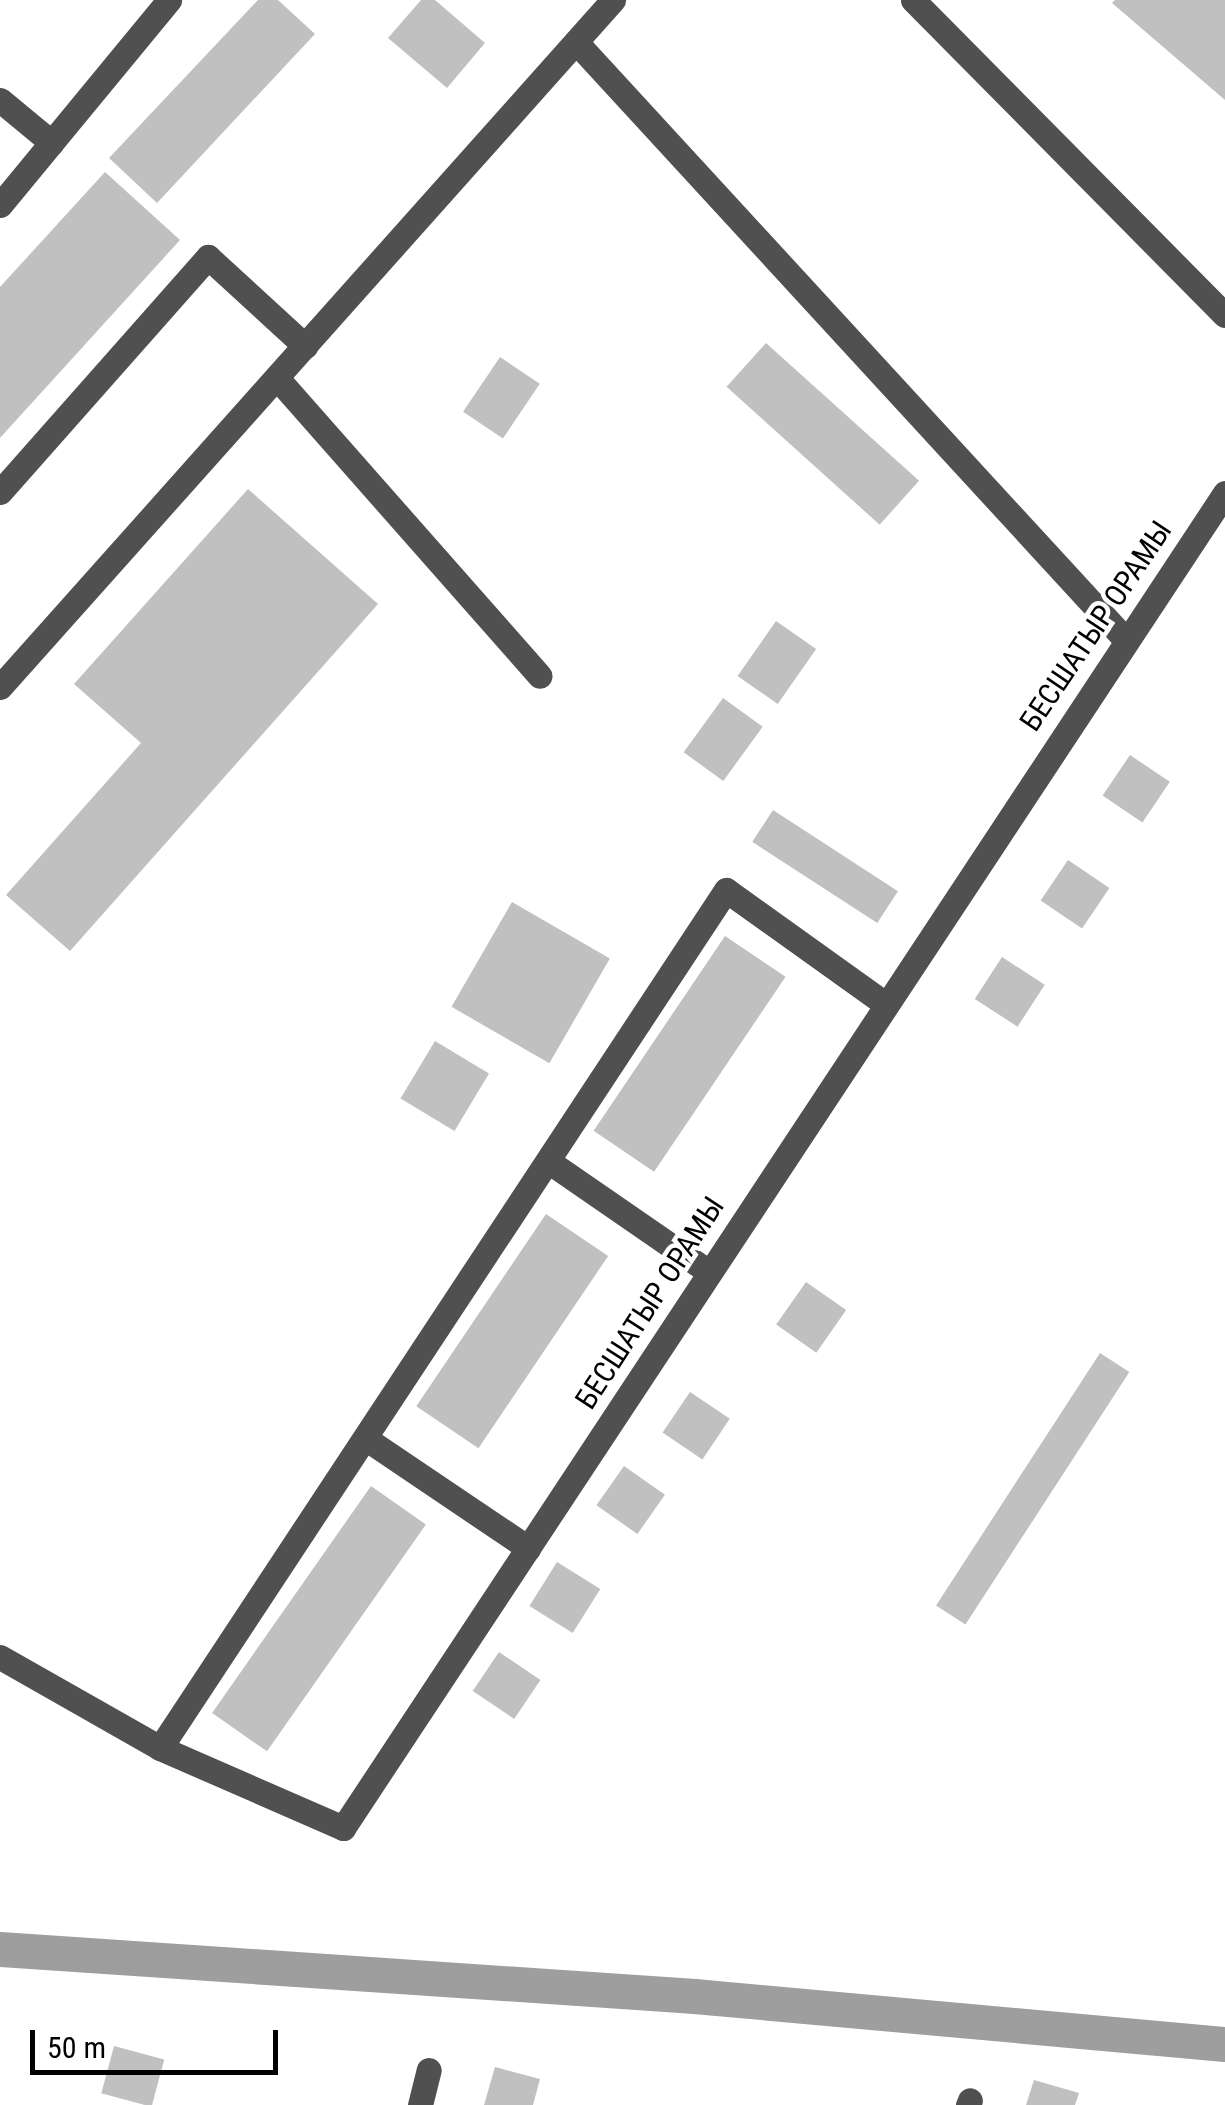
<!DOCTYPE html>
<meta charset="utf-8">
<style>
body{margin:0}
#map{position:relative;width:1225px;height:2105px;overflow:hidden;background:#fff;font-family:"Roboto Condensed",sans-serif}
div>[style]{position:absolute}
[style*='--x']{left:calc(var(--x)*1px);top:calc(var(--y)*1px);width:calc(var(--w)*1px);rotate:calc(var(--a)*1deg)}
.canal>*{height:35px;margin:-17.5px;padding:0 17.5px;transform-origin:17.5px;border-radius:17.5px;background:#9e9e9e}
.building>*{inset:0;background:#c0c0c0;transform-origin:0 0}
.minor>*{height:25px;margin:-12.5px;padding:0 12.5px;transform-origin:12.5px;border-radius:12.5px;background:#505050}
span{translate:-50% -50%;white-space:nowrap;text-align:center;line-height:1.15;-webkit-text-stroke:9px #fff;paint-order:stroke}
.street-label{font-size:30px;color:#000}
.scale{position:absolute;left:30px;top:2030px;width:248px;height:45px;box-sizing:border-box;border:5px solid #000;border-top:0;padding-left:12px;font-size:30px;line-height:35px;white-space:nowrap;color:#000;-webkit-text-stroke:8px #fff;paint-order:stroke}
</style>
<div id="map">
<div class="canal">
<i style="--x:0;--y:1949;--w:696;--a:3.87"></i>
<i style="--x:694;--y:1996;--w:533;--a:5.17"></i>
</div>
<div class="building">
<i style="clip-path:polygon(258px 0,278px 0,315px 34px,157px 203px,109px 158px)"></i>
<i style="clip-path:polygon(421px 0,435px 0,485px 43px,447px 88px,388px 38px)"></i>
<i style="clip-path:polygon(1115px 0,1225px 0,1225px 100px,1112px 3px)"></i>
<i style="clip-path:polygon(105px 172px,180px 240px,0 438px,0 287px)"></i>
<i style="left:766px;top:343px;width:206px;height:59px;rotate:42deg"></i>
<i style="left:500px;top:357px;width:48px;height:66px;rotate:34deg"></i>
<i style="clip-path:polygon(248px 489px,378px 604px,70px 951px,6px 895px,141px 743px,74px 684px)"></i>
<i style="left:776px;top:621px;width:49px;height:67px;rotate:35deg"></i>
<i style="left:723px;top:698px;width:49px;height:67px;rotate:36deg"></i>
<i style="left:1130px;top:755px;width:48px;height:49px;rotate:34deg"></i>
<i style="left:773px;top:810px;width:149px;height:38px;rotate:33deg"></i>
<i style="left:1068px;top:860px;width:50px;height:49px;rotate:34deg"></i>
<i style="left:512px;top:902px;width:113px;height:121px;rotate:30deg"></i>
<i style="left:725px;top:936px;width:73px;height:235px;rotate:34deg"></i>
<i style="left:1002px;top:957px;width:51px;height:50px;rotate:33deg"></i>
<i style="left:435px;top:1041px;width:63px;height:67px;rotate:31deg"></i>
<i style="left:546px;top:1214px;width:75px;height:232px;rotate:34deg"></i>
<i style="left:806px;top:1282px;width:49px;height:52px;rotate:35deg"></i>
<i style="left:1100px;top:1353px;width:35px;height:301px;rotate:33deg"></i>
<i style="left:690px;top:1392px;width:48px;height:49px;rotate:34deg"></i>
<i style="left:624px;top:1466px;width:50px;height:48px;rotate:35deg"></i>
<i style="left:371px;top:1486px;width:67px;height:277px;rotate:35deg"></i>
<i style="left:557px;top:1562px;width:51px;height:52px;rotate:32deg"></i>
<i style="left:499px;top:1652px;width:50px;height:47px;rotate:34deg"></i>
<i style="left:114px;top:2046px;width:52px;height:49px;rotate:15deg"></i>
<i style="clip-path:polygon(495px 2067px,540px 2079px,533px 2105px,484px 2105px)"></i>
<i style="clip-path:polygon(1034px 2080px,1079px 2093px,1075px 2105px,1026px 2105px)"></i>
</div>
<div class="minor">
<i style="--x:913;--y:0;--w:443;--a:45.3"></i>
<i style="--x:576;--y:42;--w:811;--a:47.4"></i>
<i style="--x:0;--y:100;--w:67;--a:39.6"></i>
<i style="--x:0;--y:205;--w:266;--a:-50.5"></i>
<i style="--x:277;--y:378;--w:397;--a:48.6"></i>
<i style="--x:0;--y:492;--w:314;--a:-48.5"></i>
<i style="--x:208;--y:257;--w:132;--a:42.5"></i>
<i style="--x:0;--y:687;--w:921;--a:-48.26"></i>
<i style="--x:548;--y:1161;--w:196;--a:34.6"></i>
<i style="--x:365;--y:1438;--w:197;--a:34"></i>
<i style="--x:0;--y:1657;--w:184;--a:29.6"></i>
<i style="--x:160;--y:1748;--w:200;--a:23.6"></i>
<i style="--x:343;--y:1828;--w:1600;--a:-56.55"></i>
<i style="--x:160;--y:1748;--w:1028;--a:-56.59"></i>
<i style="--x:726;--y:890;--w:194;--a:35.6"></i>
<i style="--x:420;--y:2105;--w:36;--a:-76"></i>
<i style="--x:968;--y:2105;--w:5;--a:-68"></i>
</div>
<div class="street-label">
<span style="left:1096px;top:626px;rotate:-56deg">БЕСШАТЫР ОРАМЫ</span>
<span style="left:650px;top:1303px;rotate:-57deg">БЕСШАТЫР ОРАМЫ</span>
</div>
<div class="scale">50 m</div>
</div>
